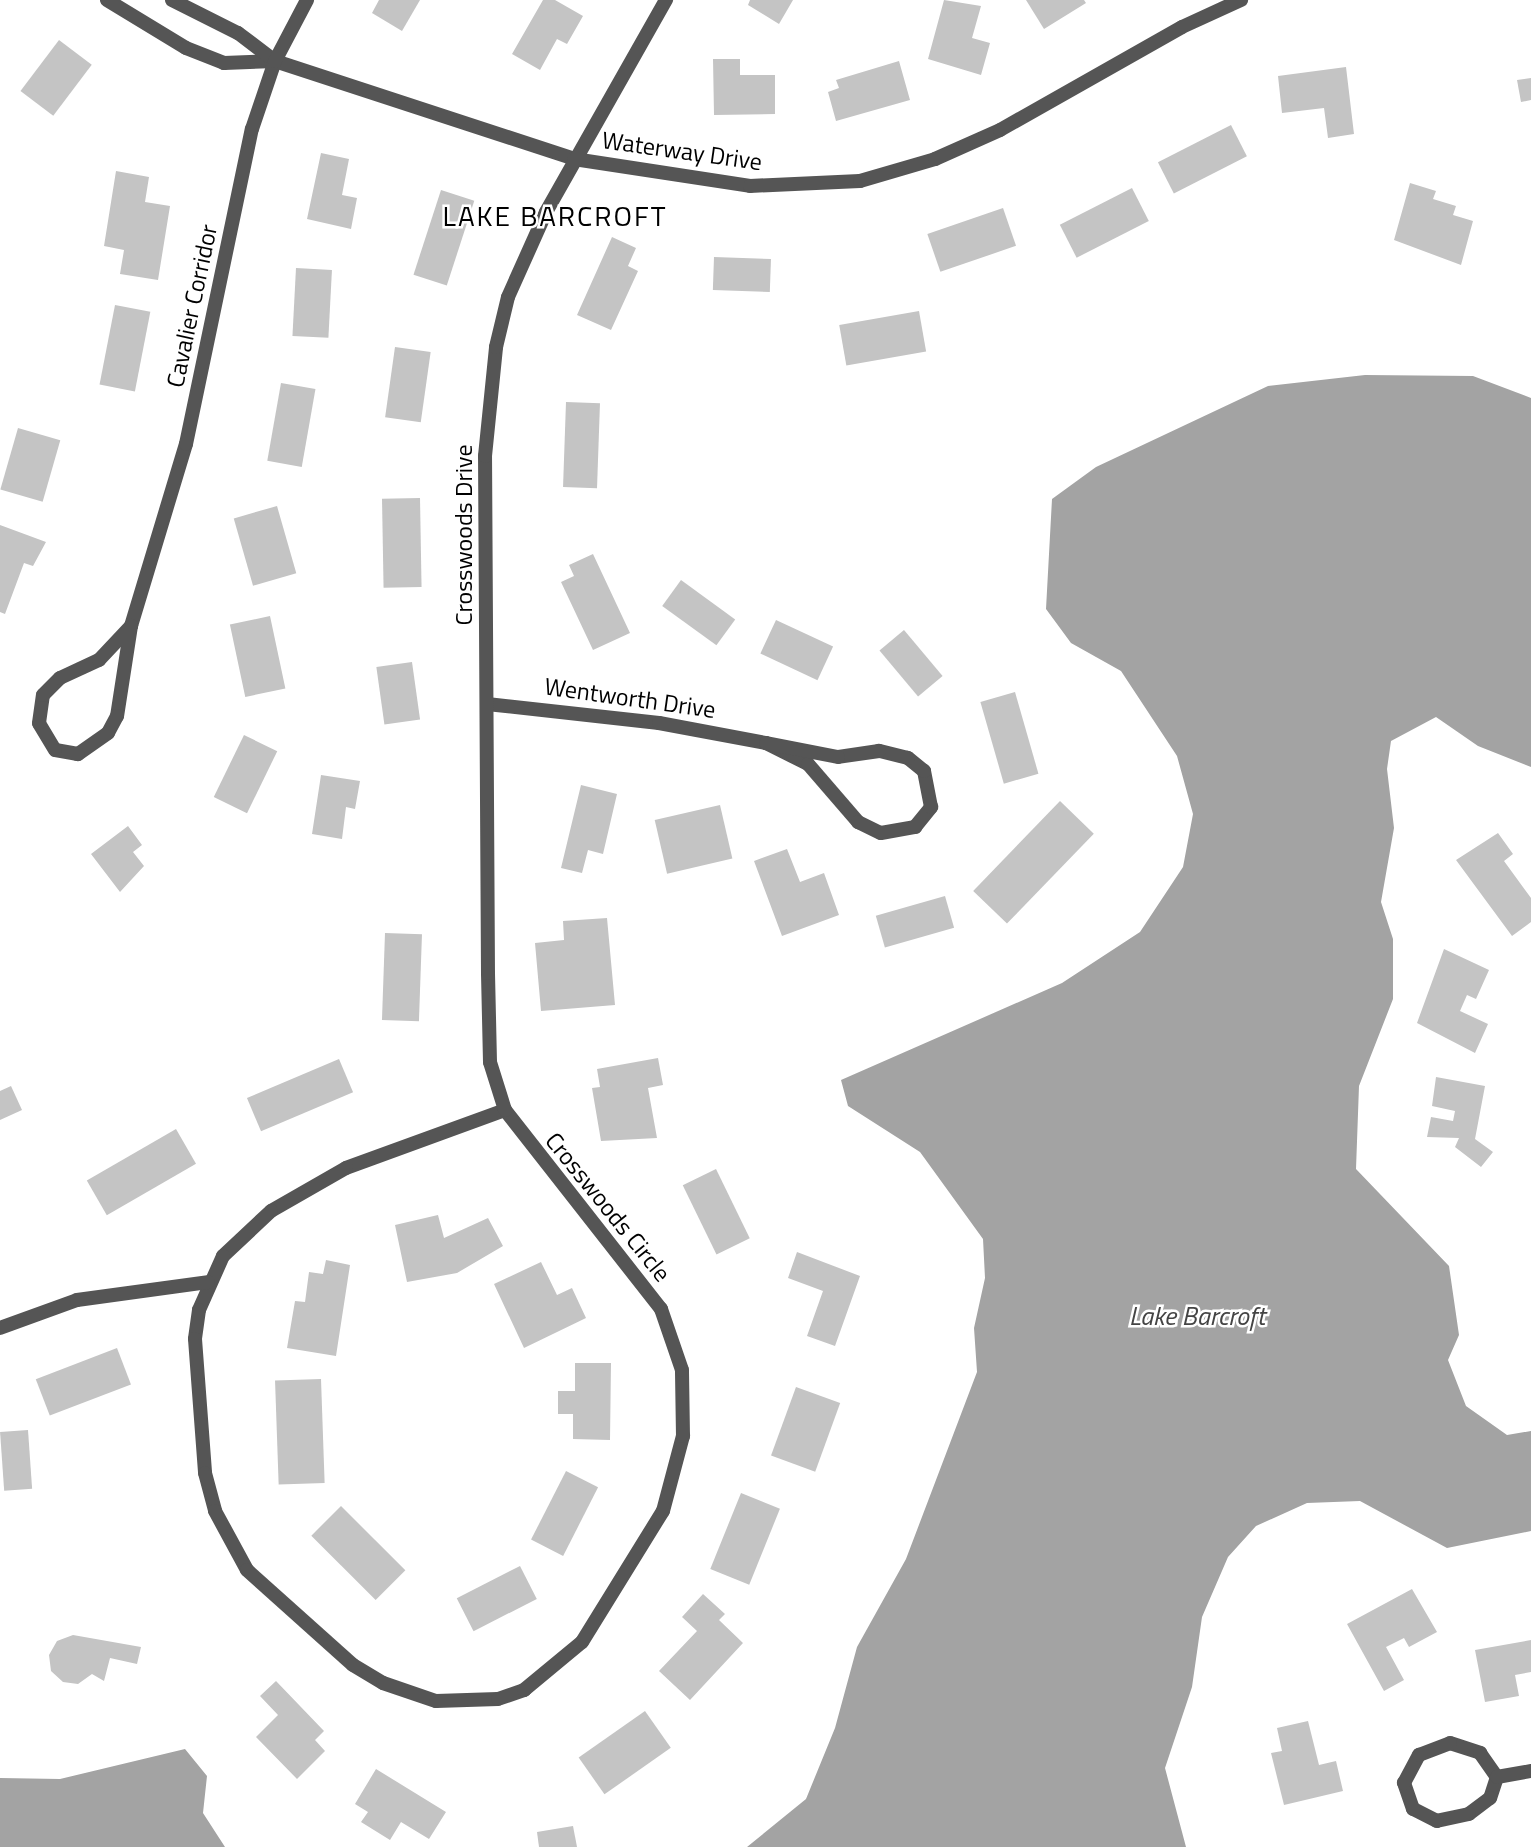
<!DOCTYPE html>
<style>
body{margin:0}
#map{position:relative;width:1531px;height:1847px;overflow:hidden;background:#fff;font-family:"Titillium Web",sans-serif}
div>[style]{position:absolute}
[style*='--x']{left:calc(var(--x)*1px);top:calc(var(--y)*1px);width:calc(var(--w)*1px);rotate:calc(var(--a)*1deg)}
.water>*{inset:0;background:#a3a3a3}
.building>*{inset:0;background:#c4c4c4;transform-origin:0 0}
.street>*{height:14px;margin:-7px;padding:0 7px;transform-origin:7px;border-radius:7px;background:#555}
span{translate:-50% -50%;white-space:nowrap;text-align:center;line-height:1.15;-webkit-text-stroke:5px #fff;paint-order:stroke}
.street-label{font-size:24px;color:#000}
.water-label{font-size:26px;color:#444;font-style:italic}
.quarter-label{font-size:28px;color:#000;letter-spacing:2px}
</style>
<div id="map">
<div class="water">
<i style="clip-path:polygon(1365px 375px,1473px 376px,1531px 398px,1531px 767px,1478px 746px,1436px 717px,1391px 741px,1387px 769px,1394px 828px,1381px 902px,1393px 939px,1393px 999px,1359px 1086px,1356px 1169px,1449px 1266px,1459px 1335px,1448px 1360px,1466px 1406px,1507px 1435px,1531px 1431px,1531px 1531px,1447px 1548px,1360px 1501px,1307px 1503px,1256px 1526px,1228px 1557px,1202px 1617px,1192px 1687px,1165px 1768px,1186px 1847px,747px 1847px,806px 1799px,835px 1728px,857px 1647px,906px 1559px,977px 1372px,974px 1328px,985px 1278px,983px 1239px,920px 1152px,848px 1106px,841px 1080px,1062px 983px,1140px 932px,1183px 867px,1193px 814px,1177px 756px,1121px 671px,1071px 643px,1046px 609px,1052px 499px,1096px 467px,1268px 386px)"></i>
<i style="clip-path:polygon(185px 1749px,207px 1776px,203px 1813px,225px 1847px,0 1847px,0 1778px,60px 1779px)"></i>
</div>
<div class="building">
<i style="clip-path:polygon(379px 0,420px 0,402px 31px,372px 13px)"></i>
<i style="clip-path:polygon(543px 0,555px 0,583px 16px,567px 44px,557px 39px,540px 70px,512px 54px)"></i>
<i style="clip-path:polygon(750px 0,793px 0,779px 24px,748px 5px)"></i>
<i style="clip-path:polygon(944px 0,981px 6px,972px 38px,990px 43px,981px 75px,928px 59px)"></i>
<i style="clip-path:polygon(1026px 0,1084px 0,1086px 3px,1044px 29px)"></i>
<i style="left:59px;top:40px;width:41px;height:64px;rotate:37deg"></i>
<i style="clip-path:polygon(713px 59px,740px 59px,740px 75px,775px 75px,775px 114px,714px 115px)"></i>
<i style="clip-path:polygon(899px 61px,910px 100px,836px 121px,828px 92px,839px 88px,836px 80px)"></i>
<i style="clip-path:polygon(1346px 67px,1354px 134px,1328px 138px,1324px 108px,1282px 113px,1278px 76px)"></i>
<i style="clip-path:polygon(1531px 78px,1531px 100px,1521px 102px,1517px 80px)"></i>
<i style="left:1231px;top:125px;width:35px;height:82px;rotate:63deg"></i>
<i style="clip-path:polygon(321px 153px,349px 159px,342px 195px,357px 198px,351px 229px,307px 219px)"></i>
<i style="clip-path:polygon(116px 171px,149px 177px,145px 202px,170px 206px,158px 280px,120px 274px,124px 250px,104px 246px)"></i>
<i style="clip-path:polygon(1410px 183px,1436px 191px,1433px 199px,1456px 206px,1453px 215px,1473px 221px,1461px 265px,1394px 240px)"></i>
<i style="left:1132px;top:188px;width:37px;height:81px;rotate:63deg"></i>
<i style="left:441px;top:190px;width:35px;height:89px;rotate:18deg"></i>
<i style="left:1003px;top:208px;width:40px;height:80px;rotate:71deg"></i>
<i style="clip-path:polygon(612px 237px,636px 248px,628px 266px,638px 271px,611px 330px,577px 315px)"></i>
<i style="left:714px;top:257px;width:57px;height:33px;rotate:2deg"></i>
<i style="left:296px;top:268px;width:36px;height:68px;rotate:3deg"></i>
<i style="left:115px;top:305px;width:36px;height:81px;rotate:11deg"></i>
<i style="left:919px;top:311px;width:41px;height:81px;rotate:80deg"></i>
<i style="left:395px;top:347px;width:36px;height:71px;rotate:8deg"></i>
<i style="left:281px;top:383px;width:35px;height:79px;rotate:10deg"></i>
<i style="left:566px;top:402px;width:34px;height:85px;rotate:2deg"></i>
<i style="left:18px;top:428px;width:44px;height:64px;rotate:16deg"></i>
<i style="left:420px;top:498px;width:89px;height:38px;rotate:89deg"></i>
<i style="left:277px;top:506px;width:70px;height:45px;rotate:74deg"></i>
<i style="clip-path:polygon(0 525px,46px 542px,33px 566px,24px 563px,5px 614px,0 612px)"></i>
<i style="clip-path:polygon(593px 554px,630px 633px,593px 650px,561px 582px,574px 576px,569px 565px)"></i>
<i style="left:681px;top:580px;width:67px;height:32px;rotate:36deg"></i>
<i style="left:270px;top:616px;width:74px;height:41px;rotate:78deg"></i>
<i style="left:776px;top:620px;width:63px;height:37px;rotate:25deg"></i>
<i style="left:904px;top:630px;width:60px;height:32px;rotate:50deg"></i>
<i style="left:412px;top:662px;width:58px;height:36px;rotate:82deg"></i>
<i style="left:1015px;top:692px;width:85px;height:36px;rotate:74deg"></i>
<i style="left:244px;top:735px;width:37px;height:69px;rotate:26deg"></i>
<i style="clip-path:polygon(321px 775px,360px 781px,355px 809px,346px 807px,342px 839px,312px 834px)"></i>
<i style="clip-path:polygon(581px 785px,617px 794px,603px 854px,588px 850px,582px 873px,561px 868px)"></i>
<i style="left:1060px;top:801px;width:47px;height:125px;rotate:44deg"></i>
<i style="left:720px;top:805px;width:55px;height:67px;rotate:77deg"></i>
<i style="clip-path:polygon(128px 826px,142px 845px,133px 852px,144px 866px,120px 892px,91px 854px)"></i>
<i style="clip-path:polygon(1498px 833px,1513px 854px,1504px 861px,1531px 898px,1531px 922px,1512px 936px,1456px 860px)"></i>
<i style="clip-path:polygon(787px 849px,800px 882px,824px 873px,839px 915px,782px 936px,754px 861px)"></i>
<i style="left:945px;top:896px;width:33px;height:72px;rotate:74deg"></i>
<i style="clip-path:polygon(607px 918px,615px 1005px,541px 1011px,535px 943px,564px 940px,563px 921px)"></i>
<i style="left:385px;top:933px;width:37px;height:87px;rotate:2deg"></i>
<i style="clip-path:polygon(1444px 949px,1489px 970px,1476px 999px,1467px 995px,1460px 1011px,1488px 1024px,1475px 1053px,1417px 1023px)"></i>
<i style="clip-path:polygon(658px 1058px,663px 1085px,648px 1088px,657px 1138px,601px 1141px,592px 1088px,600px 1087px,597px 1069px)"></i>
<i style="left:339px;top:1059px;width:36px;height:100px;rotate:67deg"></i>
<i style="clip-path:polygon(1436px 1077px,1485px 1086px,1475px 1139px,1493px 1152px,1481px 1167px,1455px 1147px,1459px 1138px,1427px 1137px,1431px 1117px,1453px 1121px,1455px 1111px,1432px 1106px)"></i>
<i style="clip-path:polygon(11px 1086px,22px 1110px,0 1120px,0 1091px)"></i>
<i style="left:176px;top:1129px;width:40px;height:103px;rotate:60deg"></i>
<i style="left:716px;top:1169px;width:77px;height:37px;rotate:64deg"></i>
<i style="clip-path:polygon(438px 1215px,444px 1238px,488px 1218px,503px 1246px,457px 1273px,407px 1282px,395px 1225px)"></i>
<i style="clip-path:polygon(797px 1252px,860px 1276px,835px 1346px,807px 1336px,823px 1291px,788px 1278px)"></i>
<i style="clip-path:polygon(326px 1260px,350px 1265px,336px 1356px,287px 1348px,295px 1301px,305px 1302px,309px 1272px,323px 1274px)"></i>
<i style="clip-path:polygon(541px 1262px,557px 1295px,572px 1288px,586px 1318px,524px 1348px,494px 1284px)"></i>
<i style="left:117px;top:1348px;width:39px;height:87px;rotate:69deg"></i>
<i style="clip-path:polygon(575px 1363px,611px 1363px,610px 1440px,573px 1439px,573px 1414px,558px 1414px,558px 1391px,575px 1391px)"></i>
<i style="left:321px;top:1379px;width:104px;height:46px;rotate:88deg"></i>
<i style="left:796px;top:1387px;width:47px;height:73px;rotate:20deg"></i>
<i style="left:28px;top:1430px;width:59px;height:28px;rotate:86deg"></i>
<i style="left:566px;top:1471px;width:36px;height:77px;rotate:27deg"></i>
<i style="left:741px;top:1493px;width:42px;height:82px;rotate:22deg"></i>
<i style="left:341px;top:1506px;width:91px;height:42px;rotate:45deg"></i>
<i style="left:520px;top:1566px;width:37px;height:71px;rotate:63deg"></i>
<i style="clip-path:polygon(1412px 1589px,1437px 1632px,1409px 1647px,1404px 1638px,1386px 1647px,1404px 1680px,1384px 1691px,1347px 1624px)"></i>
<i style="clip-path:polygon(703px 1594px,725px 1614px,719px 1620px,743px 1643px,690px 1700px,659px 1671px,697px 1631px,682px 1617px)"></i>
<i style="clip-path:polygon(73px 1635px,141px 1647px,137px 1664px,110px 1658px,104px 1681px,92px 1674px,78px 1684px,63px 1682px,51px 1671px,49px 1655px,57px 1641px)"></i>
<i style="clip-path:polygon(1531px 1640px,1531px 1672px,1515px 1675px,1519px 1696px,1485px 1702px,1475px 1650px)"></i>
<i style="clip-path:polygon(276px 1681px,324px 1731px,315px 1740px,325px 1751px,297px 1779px,256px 1737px,278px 1715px,260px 1696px)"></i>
<i style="left:645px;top:1711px;width:45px;height:81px;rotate:55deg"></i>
<i style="clip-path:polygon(1308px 1721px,1319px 1765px,1336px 1761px,1343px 1791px,1284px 1805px,1271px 1753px,1282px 1751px,1277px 1728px)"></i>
<i style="clip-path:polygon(376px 1769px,446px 1812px,429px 1839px,401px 1822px,390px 1840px,361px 1822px,368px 1812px,355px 1804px)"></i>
<i style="clip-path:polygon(573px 1826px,577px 1847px,539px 1847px,537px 1832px)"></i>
</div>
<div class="street">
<i style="--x:107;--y:0;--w:92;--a:31.3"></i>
<i style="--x:186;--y:48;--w:41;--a:21.5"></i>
<i style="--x:224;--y:63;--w:51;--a:-2.2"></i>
<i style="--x:275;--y:61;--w:315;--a:18.1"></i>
<i style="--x:574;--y:159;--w:178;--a:8.7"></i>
<i style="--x:750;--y:186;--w:110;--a:-2.6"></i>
<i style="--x:860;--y:181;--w:78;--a:-16.3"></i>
<i style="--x:935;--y:159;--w:71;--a:-24"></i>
<i style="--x:1000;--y:130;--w:209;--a:-29.5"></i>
<i style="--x:1182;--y:27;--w:65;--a:-24.6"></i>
<i style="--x:172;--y:0;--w:74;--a:26.6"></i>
<i style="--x:238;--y:33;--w:46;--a:37.1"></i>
<i style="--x:131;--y:626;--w:190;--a:-73.2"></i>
<i style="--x:186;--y:444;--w:322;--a:-78.2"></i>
<i style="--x:252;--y:129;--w:72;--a:-71.3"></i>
<i style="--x:275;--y:61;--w:69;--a:-62.3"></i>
<i style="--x:131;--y:626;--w:91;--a:98.8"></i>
<i style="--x:117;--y:716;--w:19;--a:118"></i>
<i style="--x:108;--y:733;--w:37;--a:145"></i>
<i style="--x:78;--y:754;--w:23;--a:-170"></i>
<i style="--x:55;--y:750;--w:31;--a:-121"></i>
<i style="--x:39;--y:723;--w:28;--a:-82"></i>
<i style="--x:43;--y:695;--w:24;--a:-45"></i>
<i style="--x:60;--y:678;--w:43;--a:-24.8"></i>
<i style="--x:99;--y:660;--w:47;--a:-46.7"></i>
<i style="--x:487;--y:704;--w:173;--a:6.3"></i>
<i style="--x:659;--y:723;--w:109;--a:10.6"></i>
<i style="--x:766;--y:743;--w:47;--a:26.6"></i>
<i style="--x:808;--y:764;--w:77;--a:49.2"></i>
<i style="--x:858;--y:822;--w:25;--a:26"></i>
<i style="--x:881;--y:833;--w:35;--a:-10"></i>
<i style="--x:915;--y:827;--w:26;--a:-51"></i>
<i style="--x:931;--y:807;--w:37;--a:-101"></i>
<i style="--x:924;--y:771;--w:21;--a:-141"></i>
<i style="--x:908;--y:758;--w:30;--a:-166"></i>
<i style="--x:879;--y:751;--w:41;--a:171.7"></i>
<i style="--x:838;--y:757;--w:73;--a:-169"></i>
<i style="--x:505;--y:1110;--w:169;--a:160"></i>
<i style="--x:346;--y:1168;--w:86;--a:150.2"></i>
<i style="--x:271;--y:1211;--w:66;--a:136.8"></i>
<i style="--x:223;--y:1256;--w:59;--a:114"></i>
<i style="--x:199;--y:1310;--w:29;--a:98"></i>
<i style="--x:195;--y:1339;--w:134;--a:85.7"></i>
<i style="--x:205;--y:1473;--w:39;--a:75"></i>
<i style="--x:215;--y:1511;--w:67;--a:61.5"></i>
<i style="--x:247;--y:1570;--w:142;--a:41.9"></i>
<i style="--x:353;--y:1665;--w:35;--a:31"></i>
<i style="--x:383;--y:1683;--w:56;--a:18.8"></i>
<i style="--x:436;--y:1701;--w:62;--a:-1.8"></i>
<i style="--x:498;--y:1699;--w:28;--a:-19"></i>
<i style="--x:524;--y:1690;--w:75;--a:-39.6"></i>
<i style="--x:582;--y:1642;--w:154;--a:-58.3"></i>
<i style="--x:663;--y:1511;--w:78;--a:-75.1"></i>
<i style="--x:683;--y:1436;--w:66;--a:-90.9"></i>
<i style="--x:682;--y:1370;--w:65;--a:-109"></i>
<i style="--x:661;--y:1309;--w:253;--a:-128.1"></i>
<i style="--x:505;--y:1110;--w:50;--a:-107.4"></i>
<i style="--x:490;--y:1062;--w:89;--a:-91.3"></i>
<i style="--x:488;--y:973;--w:517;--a:-90.33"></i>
<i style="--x:485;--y:456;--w:110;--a:-84.2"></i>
<i style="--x:496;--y:347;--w:51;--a:-76.5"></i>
<i style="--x:508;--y:297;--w:93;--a:-65.9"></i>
<i style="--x:546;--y:212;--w:244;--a:-60.5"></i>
<i style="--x:0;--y:1328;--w:82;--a:-20"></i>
<i style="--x:77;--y:1300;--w:132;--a:-7.8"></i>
<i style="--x:1450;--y:1743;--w:32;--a:18"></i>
<i style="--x:1480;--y:1753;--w:29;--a:55"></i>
<i style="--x:1497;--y:1777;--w:22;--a:108"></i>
<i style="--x:1490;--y:1798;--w:26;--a:143"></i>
<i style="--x:1469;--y:1814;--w:33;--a:168"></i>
<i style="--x:1437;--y:1821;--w:27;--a:-153"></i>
<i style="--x:1413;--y:1809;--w:28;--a:-109"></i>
<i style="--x:1404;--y:1783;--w:32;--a:-62"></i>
<i style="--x:1419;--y:1755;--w:33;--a:-21"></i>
<i style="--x:1497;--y:1777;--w:35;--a:-10"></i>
</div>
<div class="street-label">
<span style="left:682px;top:151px;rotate:8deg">Waterway Drive</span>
<span style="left:192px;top:306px;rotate:-78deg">Cavalier Corridor</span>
<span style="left:464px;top:535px;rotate:-90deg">Crosswoods Drive</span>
<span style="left:630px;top:698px;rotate:8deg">Wentworth Drive</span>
<span style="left:608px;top:1207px;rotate:51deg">Crosswoods Circle</span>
</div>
<div class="water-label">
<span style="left:1197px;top:1316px">Lake Barcroft</span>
</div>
<div class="quarter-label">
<span style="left:555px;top:216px">LAKE BARCROFT</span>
</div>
</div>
